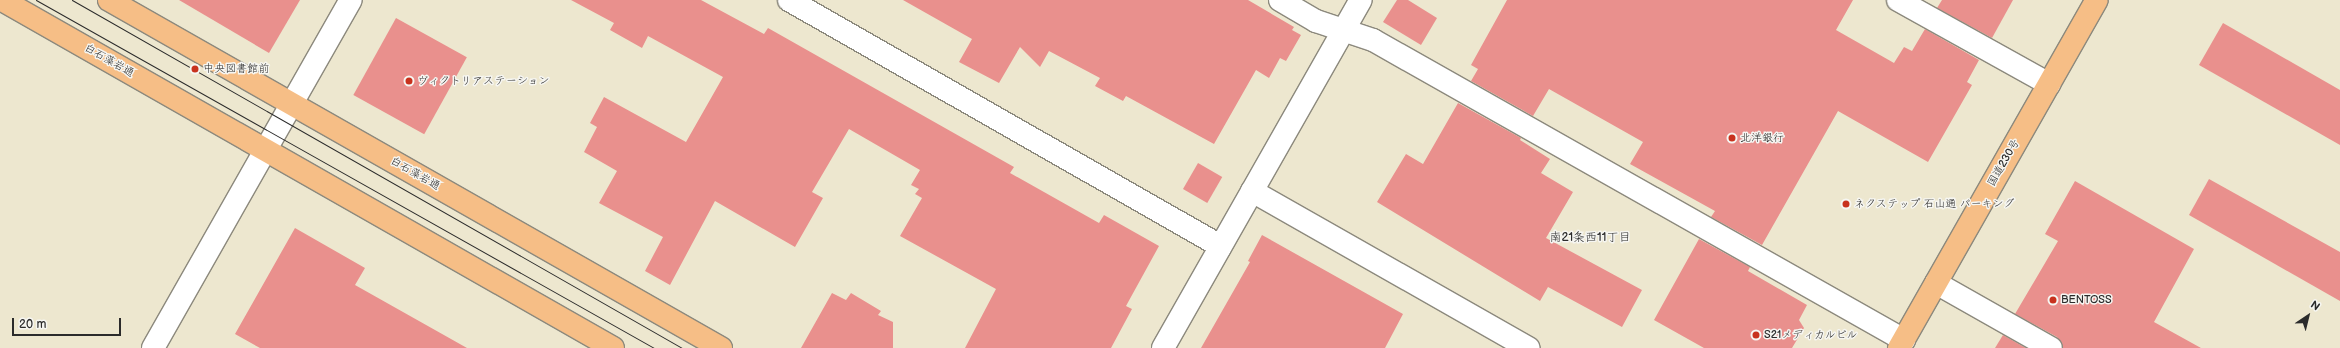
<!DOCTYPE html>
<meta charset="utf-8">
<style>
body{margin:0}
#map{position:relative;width:2340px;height:348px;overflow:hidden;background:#ede7cf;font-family:"Balsamiq Sans","Klee One",sans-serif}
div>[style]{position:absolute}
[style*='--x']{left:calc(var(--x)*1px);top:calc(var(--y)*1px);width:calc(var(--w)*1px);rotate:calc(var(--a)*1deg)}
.building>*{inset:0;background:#e9908d;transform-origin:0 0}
.roads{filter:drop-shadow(1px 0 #8c897d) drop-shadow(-1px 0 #8c897d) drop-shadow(0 1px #8c897d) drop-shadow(0 -1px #8c897d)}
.minor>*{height:22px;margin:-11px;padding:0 11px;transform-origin:11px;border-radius:11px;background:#fff}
.major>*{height:22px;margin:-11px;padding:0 11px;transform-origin:11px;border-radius:11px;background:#f6be86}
.highway>*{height:22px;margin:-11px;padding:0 11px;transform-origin:11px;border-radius:11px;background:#f6be86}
.tram>*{height:1px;margin:-0.5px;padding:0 0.5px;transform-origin:0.5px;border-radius:0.5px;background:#2b2b2b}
.dots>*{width:11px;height:11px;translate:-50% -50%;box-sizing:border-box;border:2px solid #f6f6f2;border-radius:50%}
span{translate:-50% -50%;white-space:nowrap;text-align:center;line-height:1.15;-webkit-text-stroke:3px #f6f6f2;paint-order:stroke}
.street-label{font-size:11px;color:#2b2b2b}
.poi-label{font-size:11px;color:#2b2b2b}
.left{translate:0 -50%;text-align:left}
.neighbourhood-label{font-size:12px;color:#2b2b2b}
.north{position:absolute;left:2288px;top:296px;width:40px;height:40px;-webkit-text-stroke:3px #f6f6f2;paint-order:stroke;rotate:35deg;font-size:11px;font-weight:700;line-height:16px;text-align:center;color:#2b2b2b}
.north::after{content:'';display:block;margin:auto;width:14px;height:18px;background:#2b2b2b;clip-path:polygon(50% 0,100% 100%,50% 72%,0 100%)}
.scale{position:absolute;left:12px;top:318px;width:109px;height:18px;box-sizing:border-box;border:2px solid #2b2b2b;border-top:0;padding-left:5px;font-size:12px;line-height:14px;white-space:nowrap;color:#2b2b2b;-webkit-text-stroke:3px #f6f6f2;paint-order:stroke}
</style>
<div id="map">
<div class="building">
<i style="clip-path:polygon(179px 0,300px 0,269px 53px)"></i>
<i style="clip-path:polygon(571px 0,701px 0,764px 34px,768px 28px,1014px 167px,1010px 173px,1099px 223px,1104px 215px,1159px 246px,1126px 306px,1132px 309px,1111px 348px,965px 348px,996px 289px,900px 236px,922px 198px,915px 194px,919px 189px,911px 185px,920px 170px,849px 129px,812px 192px,823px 198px,795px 247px,715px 201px,670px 285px,645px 271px,663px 237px,599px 203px,617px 171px,584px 152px,597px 127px,590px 123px,604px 97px,686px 142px,723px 77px,648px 36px,642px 48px,610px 30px,614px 23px)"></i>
<i style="clip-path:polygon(903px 0,1248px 0,1294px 27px,1292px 30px,1301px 35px,1286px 61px,1280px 58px,1269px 78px,1256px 70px,1214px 144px,1126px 96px,1123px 101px,1095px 86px,1100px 78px,1049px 51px,1040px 67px,1020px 47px,999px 83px,959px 62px,972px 39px)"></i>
<i style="clip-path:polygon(1397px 0,1408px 0,1437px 18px,1421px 45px,1383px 22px)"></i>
<i style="clip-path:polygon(1507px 0,1853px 0,1836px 30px,1894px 63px,1904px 47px,1912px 51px,1925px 29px,1979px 60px,1967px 82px,1972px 85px,1928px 162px,1838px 111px,1762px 245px,1711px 217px,1715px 211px,1630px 164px,1643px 142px,1549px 89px,1533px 116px,1471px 81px,1478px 69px,1471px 65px)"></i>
<i style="clip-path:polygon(1942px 0,2013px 0,1992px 38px,1937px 8px)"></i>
<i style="left:396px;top:18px;width:81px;height:88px;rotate:29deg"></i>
<i style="clip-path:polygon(2223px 23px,2340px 90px,2340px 145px,2199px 65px)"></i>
<i style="clip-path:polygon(1458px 103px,1521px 138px,1520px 140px,1550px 159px,1541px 173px,1573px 192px,1546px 238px,1642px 290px,1622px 327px,1548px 287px,1540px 301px,1377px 202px,1406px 154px,1423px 164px)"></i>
<i style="left:1198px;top:163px;width:28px;height:30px;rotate:30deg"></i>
<i style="clip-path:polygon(2209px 179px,2340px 252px,2340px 301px,2189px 215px)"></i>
<i style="clip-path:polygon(2075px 181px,2194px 249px,2154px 322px,2201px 348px,2063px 348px,2057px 337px,2015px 314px,2058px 241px,2045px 234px)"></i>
<i style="clip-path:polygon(295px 228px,365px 268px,355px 285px,467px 348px,260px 348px,235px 334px)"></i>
<i style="clip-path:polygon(1262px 235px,1403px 314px,1385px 348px,1201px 348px,1250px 262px,1248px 261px)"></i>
<i style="clip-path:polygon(1699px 239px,1750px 267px,1748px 271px,1807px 305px,1799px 320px,1804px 328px,1792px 348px,1704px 348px,1654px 320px)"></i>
<i style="clip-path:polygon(832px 293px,846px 300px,851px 293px,881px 311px,878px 315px,893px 322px,893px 348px,801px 348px)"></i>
<i style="clip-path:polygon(2003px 335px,2026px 348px,1995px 348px)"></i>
</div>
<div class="roads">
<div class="minor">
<i style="--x:789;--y:0;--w:497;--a:29.7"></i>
<i style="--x:1280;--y:0;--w:42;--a:30.3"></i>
<i style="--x:1316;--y:21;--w:60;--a:18.4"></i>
<i style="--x:1373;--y:40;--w:610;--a:29.47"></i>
<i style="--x:1898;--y:0;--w:173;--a:29.1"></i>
<i style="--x:1252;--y:191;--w:318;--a:29.6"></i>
<i style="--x:1936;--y:283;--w:132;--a:29.5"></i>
<i style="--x:153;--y:348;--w:400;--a:-60.4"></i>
<i style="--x:1163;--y:348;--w:400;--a:-60.4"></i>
</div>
<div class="major">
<i style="--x:2;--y:0;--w:703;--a:29.66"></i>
<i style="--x:109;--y:0;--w:704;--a:29.62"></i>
</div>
<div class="highway">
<i style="--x:1899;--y:348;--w:400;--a:-60.4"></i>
</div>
</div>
<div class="tram">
<i style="--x:36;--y:0;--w:709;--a:29.38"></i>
<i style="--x:72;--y:0;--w:702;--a:29.7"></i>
</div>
<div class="dots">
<i style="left:195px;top:69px;background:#c8321e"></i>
<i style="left:409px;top:81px;background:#c8321e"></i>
<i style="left:1732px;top:138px;background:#c8321e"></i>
<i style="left:1846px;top:204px;background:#c8321e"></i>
<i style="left:2053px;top:300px;background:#c8321e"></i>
<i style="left:1756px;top:335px;background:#c8321e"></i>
</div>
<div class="street-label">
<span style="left:109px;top:61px;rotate:30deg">白石藻岩通</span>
<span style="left:2004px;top:163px;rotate:-60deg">国道230号</span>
<span style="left:415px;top:174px;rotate:30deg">白石藻岩通</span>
</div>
<div class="poi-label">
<span class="left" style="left:203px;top:69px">中央図書館前</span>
<span class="left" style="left:417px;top:81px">ヴィクトリアステーション</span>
<span class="left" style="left:1740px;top:138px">北洋銀行</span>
<span class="left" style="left:1854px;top:204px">ネクステップ 石山通 パーキング</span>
<span class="left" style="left:2061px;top:300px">BENTOSS</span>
<span class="left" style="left:1764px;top:335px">S21メディカルビル</span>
</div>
<div class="neighbourhood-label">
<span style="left:1590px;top:238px">南21条西11丁目</span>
</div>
<div class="north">N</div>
<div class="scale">20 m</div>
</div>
